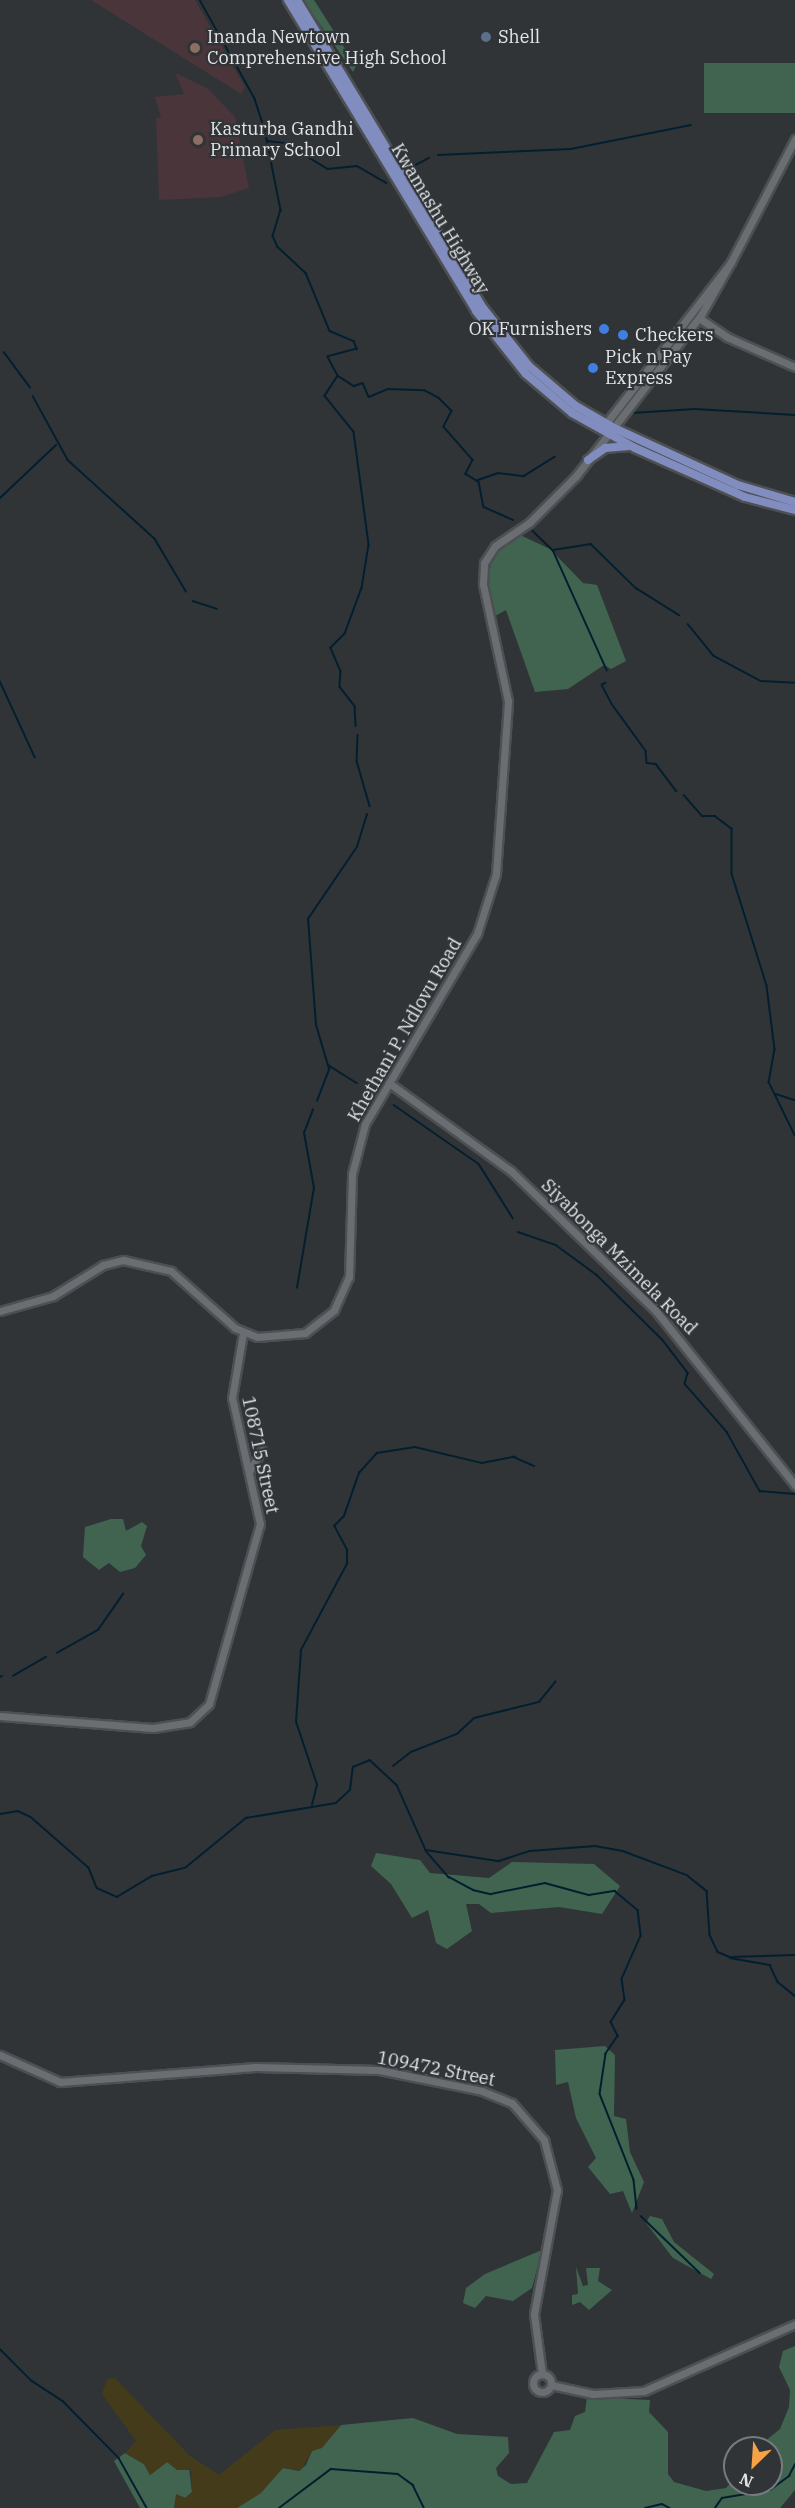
<!DOCTYPE html>
<style>
body{margin:0}
#map{position:relative;width:795px;height:2508px;overflow:hidden;background:#303437;font-family:"IBM Plex Serif",serif}
div>[style]{position:absolute}
[style*='--x']{left:calc(var(--x)*1px);top:calc(var(--y)*1px);width:calc(var(--w)*1px);rotate:calc(var(--a)*1deg)}
.education>*{inset:0;background:#49353a}
.green>*{inset:0;background:#416450;transform-origin:0 0}
.sand>*{inset:0;background:#433b1a}
.stream>*{height:1.5px;margin:-0.75px;padding:0 0.75px;transform-origin:0.75px;border-radius:0.75px;background:#031f2f}
.roads{filter:drop-shadow(2px 0 #4d5053) drop-shadow(-2px 0 #4d5053) drop-shadow(0 2px #4d5053) drop-shadow(0 -2px #4d5053)}
.tertiary>*{height:7px;margin:-3.5px;padding:0 3.5px;transform-origin:3.5px;border-radius:3.5px;background:#6a6e72}
.tertiary>.ring{margin:-3.5px;padding:0;box-sizing:content-box;background:none;border:7px solid #6a6e72;border-radius:50%}
.primary>*{height:8px;margin:-4px;padding:0 4px;transform-origin:4px;border-radius:4px;background:#818dbe}
.dots>*{width:16px;height:16px;translate:-50% -50%;box-sizing:border-box;border:3px solid #303437;border-radius:50%}
span{translate:-50% -50%;white-space:nowrap;text-align:center;line-height:1.15;-webkit-text-stroke:4.5px #303437;paint-order:stroke}
.poi-label{font-size:18px;color:#e3e5e8}
.left{translate:0 -50%;text-align:left}
.right{translate:-100% -50%;text-align:right}
.street-label{font-size:18px;color:#e3e5e8}
.north{position:absolute;left:723px;top:2436px;width:60px;height:60px;box-sizing:border-box;background:#303437;border:2px solid #787b7e;border-radius:50%;rotate:205deg;font-size:16px;font-weight:700;line-height:24px;text-align:center;color:#e3e5e8}
.north::after{content:'';display:block;margin:auto;width:21px;height:27px;background:#f6a247;clip-path:polygon(50% 0,100% 100%,50% 72%,0 100%)}
</style>
<div id="map">
<div class="education">
<i style="clip-path:polygon(91px 0,195px 0,245px 87px,241px 94px)"></i>
<i style="clip-path:polygon(175px 73px,207px 88px,235px 117px,249px 188px,221px 197px,159px 200px,156px 118px,161px 118px,155px 97px,184px 94px)"></i>
</div>
<div class="green">
<i style="clip-path:polygon(303px 0,314px 0,356px 66px,353px 72px)"></i>
<i style="left:704px;top:63px;width:91px;height:50px"></i>
<i style="clip-path:polygon(520px 535px,550px 549px,583px 583px,597px 585px,626px 661px,611px 669px,604px 665px,568px 689px,535px 692px,506px 610px,495px 616px,487px 579px,494px 554px)"></i>
<i style="clip-path:polygon(111px 1519px,123px 1519px,126px 1531px,142px 1522px,147px 1526px,141px 1546px,146px 1555px,135px 1568px,120px 1572px,109px 1563px,99px 1570px,83px 1557px,85px 1527px)"></i>
<i style="clip-path:polygon(376px 1853px,420px 1860px,430px 1873px,489px 1878px,512px 1862px,594px 1864px,620px 1886px,602px 1914px,559px 1907px,491px 1913px,479px 1904px,466px 1904px,472px 1931px,447px 1949px,436px 1943px,428px 1910px,412px 1918px,391px 1884px,371px 1866px)"></i>
<i style="clip-path:polygon(605px 2046px,615px 2055px,614px 2116px,626px 2119px,630px 2152px,644px 2182px,632px 2213px,623px 2191px,610px 2194px,588px 2167px,596px 2158px,576px 2118px,568px 2082px,556px 2085px,555px 2050px)"></i>
<i style="clip-path:polygon(650px 2216px,662px 2219px,674px 2242px,714px 2274px,711px 2279px,673px 2258px,646px 2223px)"></i>
<i style="clip-path:polygon(542px 2250px,532px 2288px,513px 2301px,486px 2296px,475px 2308px,463px 2303px,466px 2288px,485px 2274px)"></i>
<i style="clip-path:polygon(576px 2267px,583px 2286px,588px 2285px,586px 2268px,600px 2268px,598px 2281px,612px 2290px,589px 2310px,580px 2302px,572px 2305px,572px 2295px,578px 2294px)"></i>
<i style="clip-path:polygon(795px 2346px,795px 2490px,780px 2508px,237px 2508px,283px 2468px,299px 2471px,306px 2465px,312px 2451px,322px 2447px,341px 2425px,413px 2418px,457px 2434px,508px 2437px,509px 2453px,496px 2468px,498px 2476px,511px 2484px,527px 2483px,554px 2432px,570px 2430px,575px 2416px,585px 2412px,587px 2397px,650px 2400px,649px 2412px,668px 2432px,668px 2474px,674px 2482px,706px 2491px,726px 2488px,735px 2478px,735px 2484px,771px 2484px,771px 2448px,757px 2448px,780px 2429px,789px 2407px,790px 2390px,779px 2367px,783px 2351px)"></i>
<i style="clip-path:polygon(125px 2453px,144px 2464px,150px 2475px,167px 2462px,189px 2468px,192px 2492px,174px 2508px,140px 2508px,114px 2461px)"></i>
</div>
<div class="sand">
<i style="clip-path:polygon(115px 2378px,190px 2456px,219px 2475px,275px 2430px,341px 2425px,322px 2448px,312px 2451px,301px 2470px,283px 2468px,261px 2493px,237px 2508px,174px 2508px,176px 2494px,186px 2498px,192px 2492px,191px 2470px,177px 2470px,167px 2462px,150px 2475px,144px 2464px,125px 2453px,136px 2441px,102px 2394px,107px 2379px)"></i>
</div>
<div class="stream">
<i style="--x:200;--y:0;--w:113;--a:60.9"></i>
<i style="--x:255;--y:99;--w:33;--a:72"></i>
<i style="--x:265;--y:130;--w:82;--a:78.7"></i>
<i style="--x:281;--y:210;--w:27;--a:107"></i>
<i style="--x:273;--y:236;--w:12;--a:66"></i>
<i style="--x:278;--y:247;--w:38;--a:43"></i>
<i style="--x:306;--y:273;--w:63;--a:67.5"></i>
<i style="--x:330;--y:331;--w:26;--a:23"></i>
<i style="--x:354;--y:341;--w:9;--a:69"></i>
<i style="--x:357;--y:349;--w:30;--a:165"></i>
<i style="--x:328;--y:357;--w:21;--a:62"></i>
<i style="--x:338;--y:376;--w:19;--a:32"></i>
<i style="--x:354;--y:386;--w:9;--a:-18"></i>
<i style="--x:363;--y:383;--w:15;--a:67"></i>
<i style="--x:369;--y:397;--w:21;--a:-23"></i>
<i style="--x:388;--y:389;--w:36;--a:2"></i>
<i style="--x:424;--y:390;--w:17;--a:28"></i>
<i style="--x:439;--y:398;--w:18;--a:45"></i>
<i style="--x:452;--y:411;--w:18;--a:117"></i>
<i style="--x:444;--y:427;--w:44;--a:48.7"></i>
<i style="--x:473;--y:460;--w:16;--a:117"></i>
<i style="--x:466;--y:474;--w:15;--a:32"></i>
<i style="--x:479;--y:482;--w:25;--a:79"></i>
<i style="--x:484;--y:507;--w:32;--a:24"></i>
<i style="--x:268;--y:141;--w:17;--a:7"></i>
<i style="--x:285;--y:143;--w:50;--a:31.2"></i>
<i style="--x:328;--y:169;--w:29;--a:-6"></i>
<i style="--x:357;--y:166;--w:34;--a:30"></i>
<i style="--x:438;--y:155;--w:133;--a:-2.6"></i>
<i style="--x:571;--y:149;--w:122;--a:-11.3"></i>
<i style="--x:412;--y:167;--w:19;--a:-28"></i>
<i style="--x:4;--y:352;--w:44;--a:53.4"></i>
<i style="--x:338;--y:376;--w:24;--a:123"></i>
<i style="--x:325;--y:396;--w:46;--a:51.1"></i>
<i style="--x:354;--y:432;--w:114;--a:82.4"></i>
<i style="--x:369;--y:545;--w:44;--a:99.2"></i>
<i style="--x:362;--y:588;--w:49;--a:110.3"></i>
<i style="--x:345;--y:634;--w:20;--a:135"></i>
<i style="--x:331;--y:648;--w:25;--a:67"></i>
<i style="--x:341;--y:671;--w:16;--a:94"></i>
<i style="--x:340;--y:687;--w:24;--a:52"></i>
<i style="--x:355;--y:706;--w:20;--a:87"></i>
<i style="--x:33;--y:396;--w:73;--a:61.3"></i>
<i style="--x:68;--y:460;--w:118;--a:42.2"></i>
<i style="--x:155;--y:539;--w:61;--a:59.2"></i>
<i style="--x:631;--y:413;--w:64;--a:-3.6"></i>
<i style="--x:695;--y:409;--w:100;--a:3.4"></i>
<i style="--x:478;--y:480;--w:21;--a:-19"></i>
<i style="--x:498;--y:473;--w:26;--a:7"></i>
<i style="--x:524;--y:476;--w:36;--a:-32"></i>
<i style="--x:0;--y:498;--w:77;--a:-43.4"></i>
<i style="--x:533;--y:531;--w:28;--a:44"></i>
<i style="--x:553;--y:550;--w:38;--a:-9"></i>
<i style="--x:591;--y:544;--w:63;--a:44.4"></i>
<i style="--x:636;--y:588;--w:51;--a:32.1"></i>
<i style="--x:553;--y:550;--w:132;--a:65.8"></i>
<i style="--x:193;--y:601;--w:25;--a:18"></i>
<i style="--x:688;--y:624;--w:41;--a:50.9"></i>
<i style="--x:714;--y:656;--w:53;--a:28"></i>
<i style="--x:761;--y:681;--w:34;--a:3"></i>
<i style="--x:0;--y:681;--w:84;--a:65.3"></i>
<i style="--x:606;--y:683;--w:4;--a:153"></i>
<i style="--x:602;--y:685;--w:21;--a:62"></i>
<i style="--x:612;--y:704;--w:58;--a:54.1"></i>
<i style="--x:646;--y:751;--w:12;--a:85"></i>
<i style="--x:647;--y:763;--w:9;--a:6"></i>
<i style="--x:656;--y:764;--w:34;--a:53"></i>
<i style="--x:358;--y:735;--w:26;--a:92"></i>
<i style="--x:357;--y:761;--w:47;--a:73.9"></i>
<i style="--x:684;--y:795;--w:28;--a:49"></i>
<i style="--x:702;--y:816;--w:13;--a:0"></i>
<i style="--x:715;--y:816;--w:21;--a:37"></i>
<i style="--x:732;--y:829;--w:45;--a:90"></i>
<i style="--x:732;--y:874;--w:117;--a:72.6"></i>
<i style="--x:767;--y:986;--w:64;--a:82.8"></i>
<i style="--x:775;--y:1049;--w:34;--a:100"></i>
<i style="--x:769;--y:1082;--w:59;--a:63.9"></i>
<i style="--x:328;--y:1065;--w:34;--a:32"></i>
<i style="--x:776;--y:1094;--w:20;--a:18"></i>
<i style="--x:317;--y:1101;--w:34;--a:-69"></i>
<i style="--x:329;--y:1069;--w:46;--a:-106.5"></i>
<i style="--x:316;--y:1025;--w:106;--a:-94.3"></i>
<i style="--x:308;--y:919;--w:87;--a:-55.8"></i>
<i style="--x:357;--y:847;--w:34;--a:-73"></i>
<i style="--x:394;--y:1105;--w:103;--a:34.8"></i>
<i style="--x:479;--y:1164;--w:64;--a:57.8"></i>
<i style="--x:518;--y:1232;--w:40;--a:18.9"></i>
<i style="--x:556;--y:1245;--w:51;--a:36.2"></i>
<i style="--x:597;--y:1275;--w:91;--a:44.6"></i>
<i style="--x:662;--y:1339;--w:43;--a:52.6"></i>
<i style="--x:688;--y:1373;--w:11;--a:105"></i>
<i style="--x:685;--y:1384;--w:64;--a:48.8"></i>
<i style="--x:727;--y:1432;--w:68;--a:60.8"></i>
<i style="--x:760;--y:1491;--w:35;--a:5"></i>
<i style="--x:297;--y:1288;--w:101;--a:-80.4"></i>
<i style="--x:314;--y:1188;--w:56;--a:-100.3"></i>
<i style="--x:304;--y:1133;--w:25;--a:-69"></i>
<i style="--x:57;--y:1653;--w:47;--a:-29.3"></i>
<i style="--x:98;--y:1630;--w:44;--a:-55.2"></i>
<i style="--x:13;--y:1676;--w:38;--a:-30"></i>
<i style="--x:0;--y:1677;--w:2;--a:-27"></i>
<i style="--x:393;--y:1766;--w:23;--a:-38"></i>
<i style="--x:411;--y:1752;--w:49;--a:-21.4"></i>
<i style="--x:457;--y:1734;--w:23;--a:-43"></i>
<i style="--x:474;--y:1718;--w:67;--a:-13.8"></i>
<i style="--x:539;--y:1702;--w:26;--a:-51"></i>
<i style="--x:312;--y:1805;--w:21;--a:-76"></i>
<i style="--x:317;--y:1785;--w:66;--a:-108.4"></i>
<i style="--x:296;--y:1722;--w:72;--a:-86"></i>
<i style="--x:301;--y:1650;--w:98;--a:-61.9"></i>
<i style="--x:347;--y:1564;--w:14;--a:-90"></i>
<i style="--x:347;--y:1550;--w:27;--a:-118"></i>
<i style="--x:334;--y:1526;--w:14;--a:-45"></i>
<i style="--x:344;--y:1516;--w:46;--a:-70.8"></i>
<i style="--x:359;--y:1473;--w:27;--a:-48"></i>
<i style="--x:377;--y:1453;--w:38;--a:-9"></i>
<i style="--x:415;--y:1447;--w:69;--a:13.4"></i>
<i style="--x:482;--y:1463;--w:33;--a:-11"></i>
<i style="--x:514;--y:1457;--w:22;--a:24"></i>
<i style="--x:0;--y:1814;--w:18;--a:-9"></i>
<i style="--x:18;--y:1811;--w:14;--a:25"></i>
<i style="--x:31;--y:1817;--w:77;--a:41.3"></i>
<i style="--x:89;--y:1868;--w:22;--a:68"></i>
<i style="--x:97;--y:1888;--w:22;--a:24"></i>
<i style="--x:117;--y:1897;--w:41;--a:-31"></i>
<i style="--x:152;--y:1876;--w:34;--a:-14"></i>
<i style="--x:185;--y:1868;--w:79;--a:-39.3"></i>
<i style="--x:246;--y:1818;--w:91;--a:-9.5"></i>
<i style="--x:336;--y:1803;--w:19;--a:-43"></i>
<i style="--x:350;--y:1790;--w:23;--a:-83"></i>
<i style="--x:353;--y:1767;--w:18;--a:-22"></i>
<i style="--x:370;--y:1760;--w:37;--a:43"></i>
<i style="--x:397;--y:1785;--w:71;--a:66"></i>
<i style="--x:426;--y:1850;--w:74;--a:8.6"></i>
<i style="--x:499;--y:1861;--w:33;--a:-18"></i>
<i style="--x:530;--y:1851;--w:65;--a:-4.4"></i>
<i style="--x:595;--y:1846;--w:28;--a:10"></i>
<i style="--x:623;--y:1851;--w:68;--a:20.6"></i>
<i style="--x:687;--y:1875;--w:26;--a:39"></i>
<i style="--x:707;--y:1891;--w:44;--a:86.1"></i>
<i style="--x:710;--y:1935;--w:19;--a:65"></i>
<i style="--x:718;--y:1952;--w:13;--a:23"></i>
<i style="--x:730;--y:1957;--w:65;--a:-1.8"></i>
<i style="--x:426;--y:1851;--w:35;--a:49"></i>
<i style="--x:449;--y:1877;--w:27;--a:28"></i>
<i style="--x:473;--y:1890;--w:18;--a:13"></i>
<i style="--x:491;--y:1894;--w:55;--a:-11.5"></i>
<i style="--x:545;--y:1883;--w:46;--a:15.3"></i>
<i style="--x:589;--y:1895;--w:26;--a:-9"></i>
<i style="--x:615;--y:1891;--w:30;--a:40"></i>
<i style="--x:638;--y:1910;--w:26;--a:83"></i>
<i style="--x:641;--y:1936;--w:47;--a:113.8"></i>
<i style="--x:622;--y:1979;--w:21;--a:82"></i>
<i style="--x:625;--y:2000;--w:26;--a:122"></i>
<i style="--x:611;--y:2022;--w:16;--a:63"></i>
<i style="--x:618;--y:2036;--w:22;--a:124"></i>
<i style="--x:606;--y:2054;--w:40;--a:98.5"></i>
<i style="--x:600;--y:2094;--w:92;--a:68.4"></i>
<i style="--x:634;--y:2180;--w:29;--a:84"></i>
<i style="--x:730;--y:1958;--w:41;--a:9.9"></i>
<i style="--x:770;--y:1965;--w:19;--a:65"></i>
<i style="--x:778;--y:1982;--w:22;--a:39"></i>
<i style="--x:641;--y:2216;--w:82;--a:44"></i>
<i style="--x:0;--y:2349;--w:45;--a:45"></i>
<i style="--x:32;--y:2381;--w:37;--a:33"></i>
<i style="--x:63;--y:2401;--w:80;--a:45.5"></i>
<i style="--x:119;--y:2458;--w:57;--a:60.8"></i>
<i style="--x:279;--y:2508;--w:65;--a:-36.9"></i>
<i style="--x:331;--y:2469;--w:67;--a:4.3"></i>
<i style="--x:398;--y:2474;--w:19;--a:36"></i>
<i style="--x:413;--y:2485;--w:25;--a:64"></i>
<i style="--x:645;--y:2508;--w:17;--a:-13"></i>
<i style="--x:662;--y:2504;--w:9;--a:27"></i>
<i style="--x:715;--y:2508;--w:12;--a:-55"></i>
<i style="--x:722;--y:2498;--w:49;--a:-9.5"></i>
<i style="--x:770;--y:2490;--w:24;--a:-36"></i>
<i style="--x:789;--y:2476;--w:13;--a:-63"></i>
</div>
<div class="roads">
<div class="tertiary">
<i style="--x:699;--y:318;--w:34;--a:34"></i>
<i style="--x:727;--y:337;--w:74;--a:23.8"></i>
<i style="--x:604;--y:426;--w:207;--a:-52.2"></i>
<i style="--x:731;--y:262;--w:139;--a:-62.5"></i>
<i style="--x:389;--y:1083;--w:150;--a:35.8"></i>
<i style="--x:511;--y:1171;--w:202;--a:44"></i>
<i style="--x:656;--y:1311;--w:223;--a:51.4"></i>
<i style="--x:0;--y:1311;--w:55;--a:-15.8"></i>
<i style="--x:53;--y:1296;--w:59;--a:-31.8"></i>
<i style="--x:103;--y:1265;--w:21;--a:-14"></i>
<i style="--x:123;--y:1260;--w:49;--a:12.9"></i>
<i style="--x:171;--y:1271;--w:86;--a:41.7"></i>
<i style="--x:235;--y:1328;--w:24;--a:22"></i>
<i style="--x:257;--y:1337;--w:48;--a:-4.8"></i>
<i style="--x:305;--y:1333;--w:37;--a:-38"></i>
<i style="--x:334;--y:1310;--w:36;--a:-66"></i>
<i style="--x:349;--y:1277;--w:103;--a:-88.3"></i>
<i style="--x:352;--y:1174;--w:52;--a:-75.4"></i>
<i style="--x:365;--y:1124;--w:221;--a:-59.5"></i>
<i style="--x:477;--y:934;--w:63;--a:-72.4"></i>
<i style="--x:496;--y:874;--w:173;--a:-86"></i>
<i style="--x:508;--y:701;--w:120;--a:-102.1"></i>
<i style="--x:483;--y:584;--w:21;--a:-87"></i>
<i style="--x:484;--y:563;--w:20;--a:-57"></i>
<i style="--x:495;--y:546;--w:42;--a:-34.4"></i>
<i style="--x:530;--y:522;--w:65;--a:-45"></i>
<i style="--x:576;--y:476;--w:204;--a:-52.2"></i>
<i style="--x:701;--y:315;--w:61;--a:-60.5"></i>
<i style="--x:250;--y:1470;--w:23;--a:-59"></i>
<i style="--x:0;--y:1716;--w:153;--a:4.5"></i>
<i style="--x:153;--y:1728;--w:37;--a:-9"></i>
<i style="--x:190;--y:1722;--w:26;--a:-43"></i>
<i style="--x:209;--y:1704;--w:187;--a:-74.2"></i>
<i style="--x:260;--y:1524;--w:129;--a:-102.5"></i>
<i style="--x:232;--y:1398;--w:66;--a:-80.4"></i>
<i style="--x:0;--y:2055;--w:66;--a:24.2"></i>
<i style="--x:60;--y:2082;--w:196;--a:-4.4"></i>
<i style="--x:255;--y:2067;--w:124;--a:1.4"></i>
<i style="--x:379;--y:2070;--w:105;--a:11.5"></i>
<i style="--x:482;--y:2091;--w:32;--a:22"></i>
<i style="--x:512;--y:2103;--w:49;--a:49.1"></i>
<i style="--x:544;--y:2140;--w:52;--a:75.4"></i>
<i style="--x:557;--y:2190;--w:126;--a:100.5"></i>
<i style="--x:534;--y:2314;--w:61;--a:82.4"></i>
<i class="ring" style="left:533px;top:2374px;width:11px;height:11px"></i>
<i style="--x:551;--y:2385;--w:43;--a:12.1"></i>
<i style="--x:593;--y:2394;--w:51;--a:-3.4"></i>
<i style="--x:644;--y:2391;--w:165;--a:-23.9"></i>
</div>
<div class="primary">
<i style="--x:288;--y:0;--w:363;--a:58.8"></i>
<i style="--x:476;--y:311;--w:80;--a:51.6"></i>
<i style="--x:526;--y:374;--w:60;--a:40.3"></i>
<i style="--x:572;--y:413;--w:72;--a:29.1"></i>
<i style="--x:635;--y:448;--w:120;--a:24"></i>
<i style="--x:745;--y:497;--w:52;--a:14.6"></i>
<i style="--x:297;--y:0;--w:360;--a:58.9"></i>
<i style="--x:483;--y:308;--w:74;--a:51.6"></i>
<i style="--x:529;--y:366;--w:62;--a:40.4"></i>
<i style="--x:576;--y:406;--w:44;--a:30.1"></i>
<i style="--x:614;--y:428;--w:136;--a:24.7"></i>
<i style="--x:738;--y:485;--w:59;--a:16.6"></i>
<i style="--x:588;--y:460;--w:21;--a:-35"></i>
<i style="--x:605;--y:448;--w:24;--a:-5"></i>
</div>
</div>
<div class="dots">
<i style="left:486px;top:37px;background:#5c6f8a"></i>
<i style="left:195px;top:48px;background:#8d6e63"></i>
<i style="left:198px;top:140px;background:#8d6e63"></i>
<i style="left:604px;top:329px;background:#3f7fe0"></i>
<i style="left:623px;top:335px;background:#3f7fe0"></i>
<i style="left:593px;top:368px;background:#3f7fe0"></i>
</div>
<div class="poi-label">
<span class="left" style="left:498px;top:37px">Shell</span>
<span class="left" style="left:207px;top:48px">Inanda Newtown<br>Comprehensive High School</span>
<span class="left" style="left:210px;top:140px">Kasturba Gandhi<br>Primary School</span>
<span class="right" style="left:592px;top:329px">OK Furnishers</span>
<span class="left" style="left:635px;top:335px">Checkers</span>
<span class="left" style="left:605px;top:368px">Pick n Pay<br>Express</span>
</div>
<div class="street-label">
<span style="left:440px;top:219px;rotate:59deg">Kwamashu Highway</span>
<span style="left:405px;top:1030px;rotate:-60deg">Khethani P. Ndlovu Road</span>
<span style="left:619px;top:1257px;rotate:45deg">Siyabonga Mzimela Road</span>
<span style="left:260px;top:1455px;rotate:78deg">108715 Street</span>
<span style="left:436px;top:2069px;rotate:11deg">109472 Street</span>
</div>
<div class="north">N</div>
</div>
